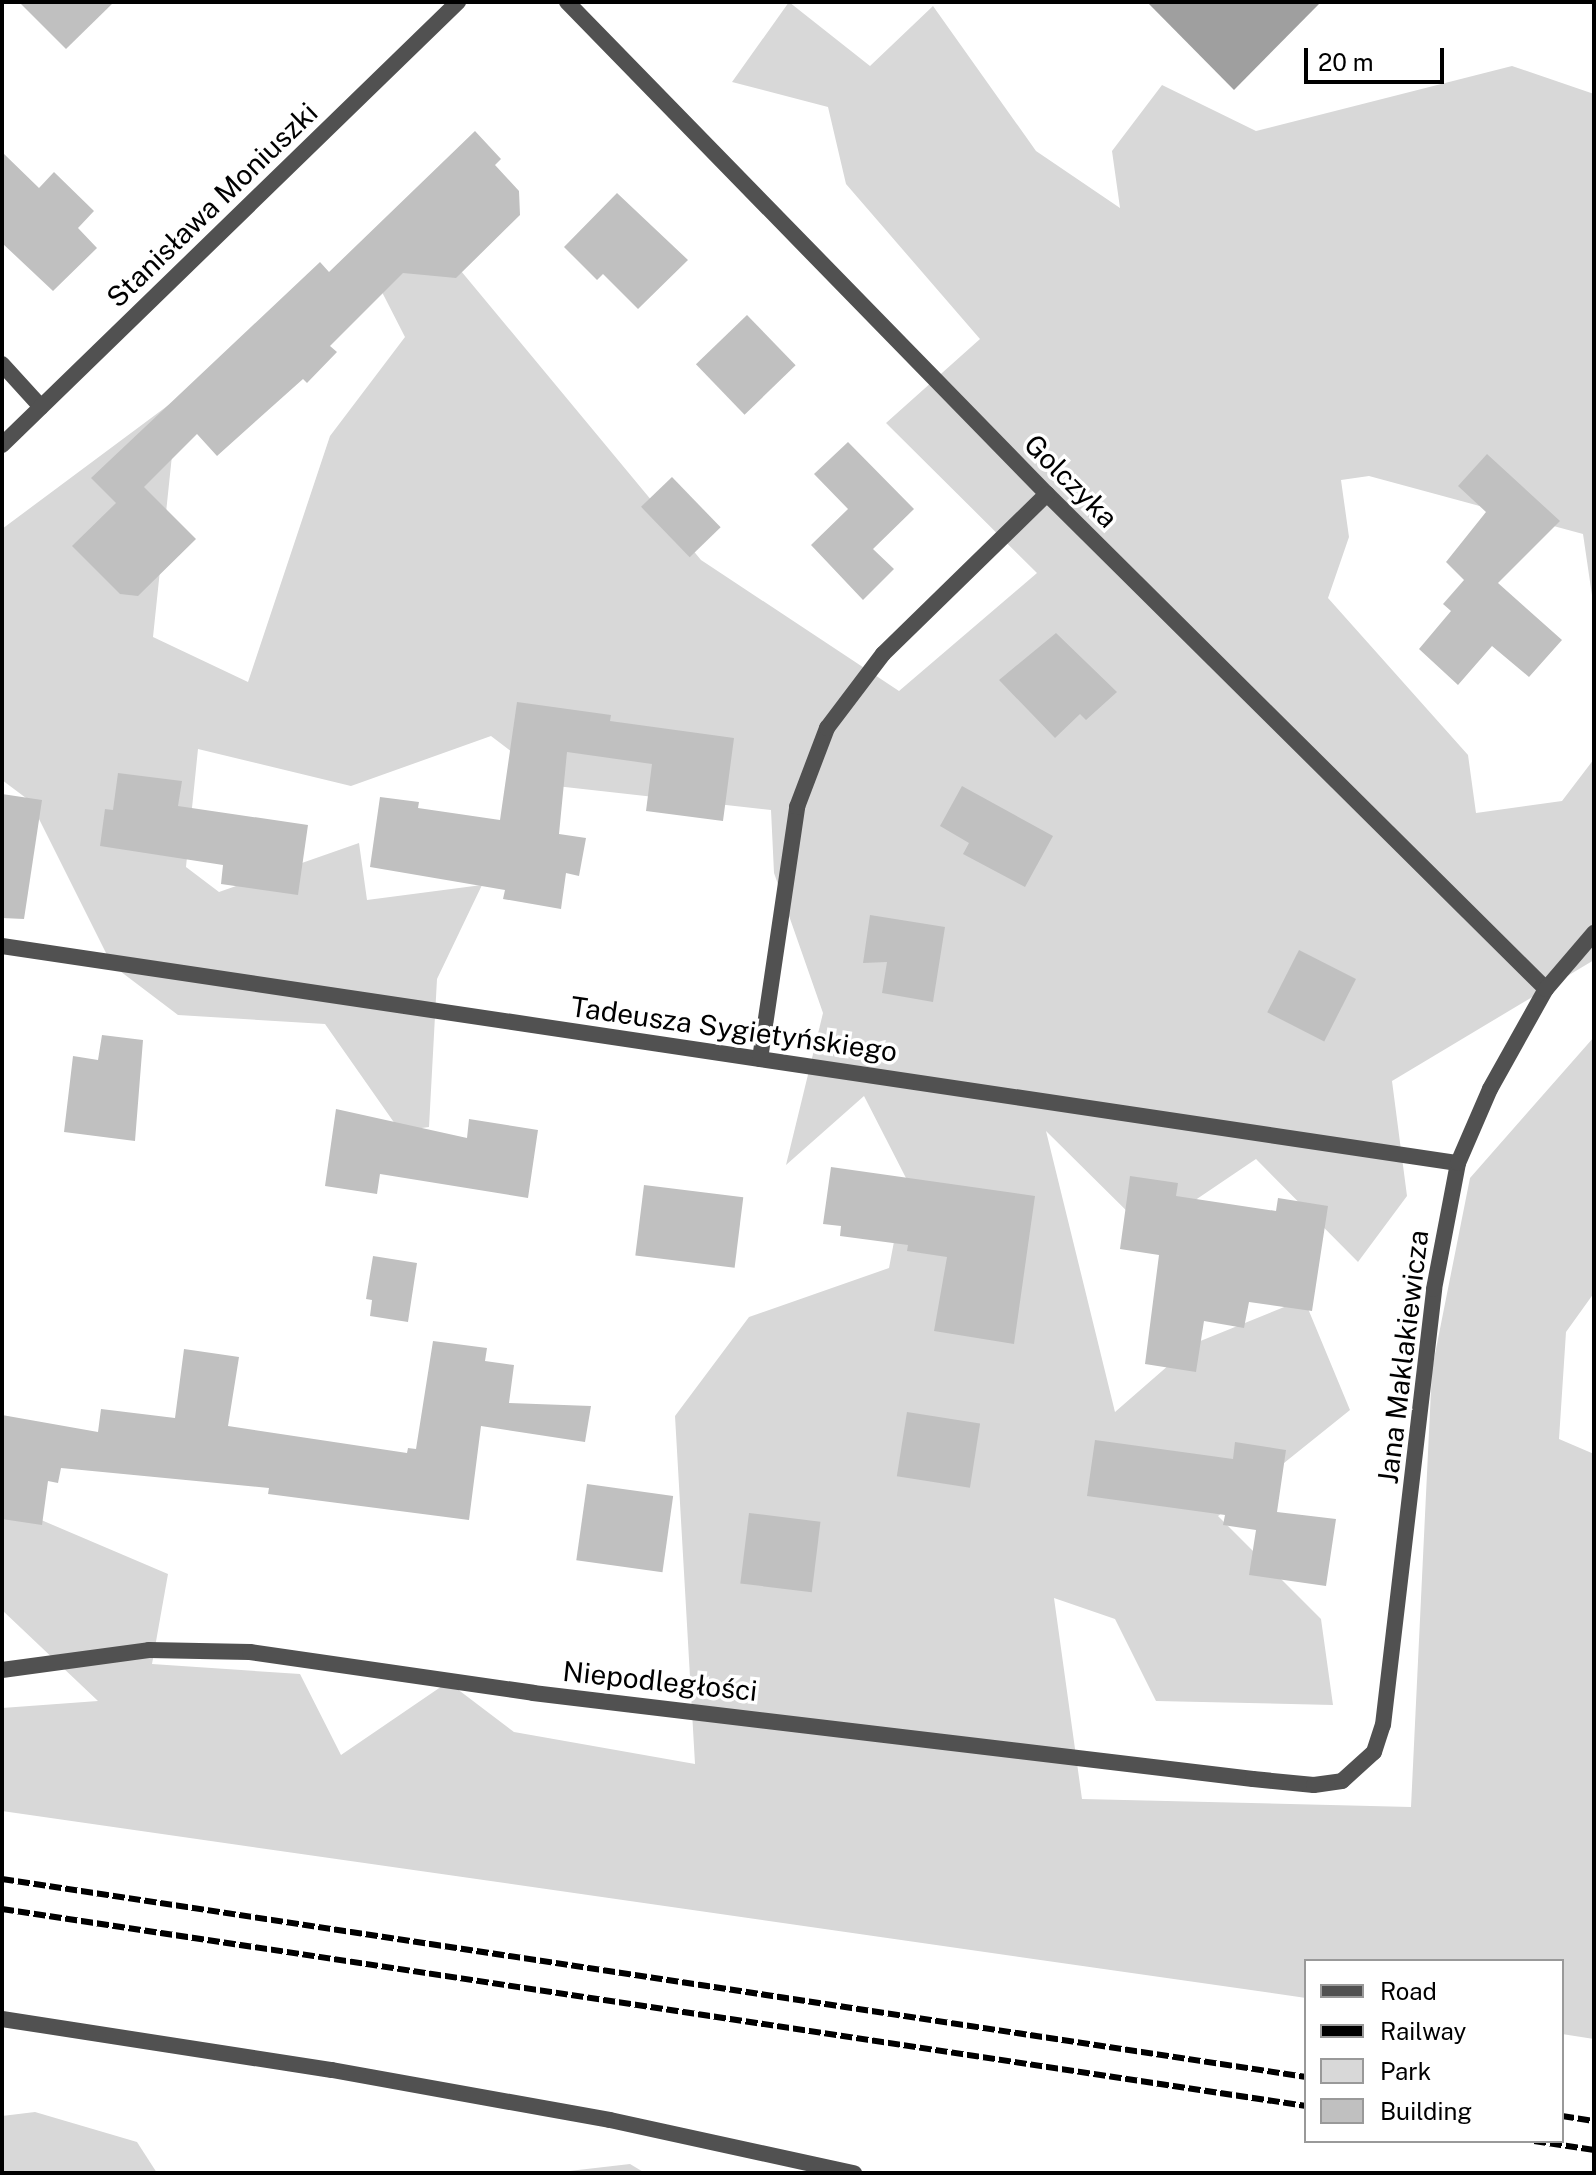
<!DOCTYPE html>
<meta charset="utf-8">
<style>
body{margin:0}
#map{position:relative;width:1596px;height:2175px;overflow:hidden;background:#fff;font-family:"Public Sans",sans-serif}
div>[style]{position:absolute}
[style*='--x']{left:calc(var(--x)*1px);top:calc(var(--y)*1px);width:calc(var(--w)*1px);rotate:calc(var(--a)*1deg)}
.green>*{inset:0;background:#d8d8d8}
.water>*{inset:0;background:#9f9f9f}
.building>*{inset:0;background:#c0c0c0;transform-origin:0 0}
.street>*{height:16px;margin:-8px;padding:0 8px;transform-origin:8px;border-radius:8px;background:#515151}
.rail>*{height:6px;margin-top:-3px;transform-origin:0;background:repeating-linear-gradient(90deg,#000 0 12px,transparent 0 16px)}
span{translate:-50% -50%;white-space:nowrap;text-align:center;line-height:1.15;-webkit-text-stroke:7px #fff;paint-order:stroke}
.street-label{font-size:28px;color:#000}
.frame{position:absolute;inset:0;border:4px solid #000;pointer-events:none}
.legend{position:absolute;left:1304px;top:1959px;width:260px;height:184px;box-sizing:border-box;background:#fff;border:2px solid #999;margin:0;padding:10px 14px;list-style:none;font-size:24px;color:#000}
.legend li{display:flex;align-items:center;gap:16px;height:40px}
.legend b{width:40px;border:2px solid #999}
.scale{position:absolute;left:1304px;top:48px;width:140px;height:36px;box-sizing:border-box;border:4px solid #000;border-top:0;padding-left:10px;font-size:24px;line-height:28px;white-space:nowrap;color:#000;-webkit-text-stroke:6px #fff;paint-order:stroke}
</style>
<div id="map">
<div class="green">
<i style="clip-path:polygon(789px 2px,870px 66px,933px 6px,1036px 151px,1120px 208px,1112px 151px,1162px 85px,1256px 131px,1512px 66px,1594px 94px,1594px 609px,1583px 534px,1369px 476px,1341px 480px,1349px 537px,1328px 598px,1468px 755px,1476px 813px,1562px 801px,1594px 759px,1594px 960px,1392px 1081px,1407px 1196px,1358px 1262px,1256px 1159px,1148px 1232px,1046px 1131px,1115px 1412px,1193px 1344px,1304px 1299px,1350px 1410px,1218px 1516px,1321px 1619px,1333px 1705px,1156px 1701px,1115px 1619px,1054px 1598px,1082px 1799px,1411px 1807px,1432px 1369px,1470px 1178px,1594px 1037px,1594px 1293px,1566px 1332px,1559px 1439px,1594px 1454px,1594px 2039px,1562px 2034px,1562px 1961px,1306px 1961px,1306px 1998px,2px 1811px,2px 1708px,98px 1701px,2px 1610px,2px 1522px,13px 1508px,168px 1574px,152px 1664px,300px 1674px,341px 1755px,448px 1682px,514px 1732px,695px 1764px,675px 1416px,749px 1317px,889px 1268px,906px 1178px,864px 1096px,786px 1165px,823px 1013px,774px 873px,771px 810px,556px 786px,491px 736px,351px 786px,198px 749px,186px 867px,219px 892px,359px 843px,367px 900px,482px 885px,437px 979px,429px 1127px,400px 1131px,325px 1024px,178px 1015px,112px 965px,30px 801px,2px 780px,2px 529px,178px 398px,153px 637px,248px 682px,330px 436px,405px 337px,363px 255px,417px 218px,701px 560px,899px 691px,1037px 573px,886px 423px,980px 339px,846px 184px,828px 107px,732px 82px)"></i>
<i style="clip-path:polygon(35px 2112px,137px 2142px,157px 2173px,2px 2173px,2px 2116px)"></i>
<i style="clip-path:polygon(630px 2164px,645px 2173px,552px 2173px)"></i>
</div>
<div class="water">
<i style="clip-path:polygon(1147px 2px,1321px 2px,1234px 90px)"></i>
</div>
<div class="building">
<i style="clip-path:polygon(19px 2px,114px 2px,66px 49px)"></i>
<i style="clip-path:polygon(475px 131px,501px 159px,495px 165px,519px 191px,520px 215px,456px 278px,403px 273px,330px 346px,337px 352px,307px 383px,303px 379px,217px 456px,197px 434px,144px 487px,196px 539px,138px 596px,120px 594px,72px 546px,116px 503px,91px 478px,320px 262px,329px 272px)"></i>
<i style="clip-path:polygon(2px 152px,39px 188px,54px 172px,94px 211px,78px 228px,97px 248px,53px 291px,2px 243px)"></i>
<i style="clip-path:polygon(617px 193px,688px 260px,638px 309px,603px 274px,597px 280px,564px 247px)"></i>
<i style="left:747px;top:315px;width:70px;height:71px;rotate:46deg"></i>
<i style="clip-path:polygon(848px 442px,914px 509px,873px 549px,894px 569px,863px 600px,811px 545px,848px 509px,814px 474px)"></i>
<i style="clip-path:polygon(1487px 454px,1560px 521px,1498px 583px,1562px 640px,1529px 677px,1492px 646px,1458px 685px,1419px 649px,1451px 611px,1443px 604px,1464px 580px,1446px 562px,1486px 512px,1458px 486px)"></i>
<i style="left:672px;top:477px;width:70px;height:43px;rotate:46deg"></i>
<i style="clip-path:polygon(1056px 633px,1117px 692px,1086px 720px,1080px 714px,1055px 738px,999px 680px)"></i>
<i style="clip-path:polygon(517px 702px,611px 715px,610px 721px,734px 738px,723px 821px,646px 811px,652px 764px,567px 752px,559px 834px,586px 838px,579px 876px,566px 873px,561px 909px,503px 899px,505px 890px,370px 867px,380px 797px,419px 802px,418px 808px,500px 820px)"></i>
<i style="clip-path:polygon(118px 773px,182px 781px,178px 806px,308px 825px,298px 895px,221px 884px,223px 865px,100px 846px,105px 809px,113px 810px)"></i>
<i style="clip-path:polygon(962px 786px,1053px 836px,1025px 887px,963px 854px,969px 843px,940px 826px)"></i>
<i style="clip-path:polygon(2px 794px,42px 800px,24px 919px,2px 918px)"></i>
<i style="clip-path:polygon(870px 915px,945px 927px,933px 1002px,882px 993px,887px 962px,863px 963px)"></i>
<i style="left:1299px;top:950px;width:64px;height:70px;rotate:27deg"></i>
<i style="clip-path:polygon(102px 1035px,143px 1040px,135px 1141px,64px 1132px,73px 1056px,98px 1060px)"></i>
<i style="clip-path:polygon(336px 1109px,467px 1138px,469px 1119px,538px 1130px,528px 1198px,380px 1174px,377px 1194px,325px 1186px)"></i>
<i style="clip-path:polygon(831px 1167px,1035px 1196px,1014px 1344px,934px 1331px,947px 1257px,907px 1251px,908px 1245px,840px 1236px,841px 1226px,823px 1224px)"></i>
<i style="clip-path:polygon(1130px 1176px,1178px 1183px,1176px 1196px,1276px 1211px,1278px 1198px,1328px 1206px,1312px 1311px,1249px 1302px,1244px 1328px,1204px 1321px,1196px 1372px,1145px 1364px,1159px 1255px,1120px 1249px)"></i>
<i style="left:644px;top:1185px;width:100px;height:71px;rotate:7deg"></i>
<i style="clip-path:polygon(373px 1256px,417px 1263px,408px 1322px,370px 1316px,372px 1300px,366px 1299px)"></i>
<i style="clip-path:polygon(433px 1341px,487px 1348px,485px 1361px,514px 1365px,509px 1403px,591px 1406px,585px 1442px,481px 1426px,469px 1520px,268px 1494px,269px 1488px,61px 1468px,58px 1483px,48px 1481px,42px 1525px,2px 1519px,2px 1415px,98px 1432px,101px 1409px,175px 1418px,184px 1349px,239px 1357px,228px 1426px,407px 1453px,408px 1448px,416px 1449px)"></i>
<i style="left:907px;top:1412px;width:74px;height:65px;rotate:9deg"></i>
<i style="clip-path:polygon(1095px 1440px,1233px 1459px,1235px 1442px,1286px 1450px,1277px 1512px,1336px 1519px,1326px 1586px,1249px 1575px,1256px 1530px,1223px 1525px,1225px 1515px,1087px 1496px)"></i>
<i style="left:587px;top:1484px;width:87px;height:77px;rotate:8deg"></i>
<i style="left:749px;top:1513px;width:72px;height:71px;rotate:7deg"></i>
</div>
<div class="street">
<i style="--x:567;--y:2;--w:687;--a:45.71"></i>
<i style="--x:1047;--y:494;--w:703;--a:44.77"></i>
<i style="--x:2;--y:364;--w:58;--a:47.8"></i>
<i style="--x:2;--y:445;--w:636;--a:-44.17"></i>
<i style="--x:2;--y:946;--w:1472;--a:8.48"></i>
<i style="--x:760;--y:1059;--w:255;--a:-81.6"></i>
<i style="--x:797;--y:807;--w:85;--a:-69.2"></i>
<i style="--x:827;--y:728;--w:93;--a:-52.9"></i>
<i style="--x:883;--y:654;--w:229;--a:-44.3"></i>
<i style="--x:2;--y:1670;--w:148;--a:-7.7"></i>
<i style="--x:149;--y:1650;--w:101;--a:1.1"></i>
<i style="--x:250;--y:1652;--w:286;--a:8.2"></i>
<i style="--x:533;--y:1693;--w:725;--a:6.81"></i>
<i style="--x:1253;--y:1779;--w:61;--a:5.6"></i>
<i style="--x:1314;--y:1785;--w:28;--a:-8"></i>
<i style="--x:1342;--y:1781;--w:43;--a:-42.2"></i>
<i style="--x:1374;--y:1752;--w:28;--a:-72"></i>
<i style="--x:1383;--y:1725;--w:439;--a:-83.3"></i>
<i style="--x:1434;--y:1289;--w:128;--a:-79.2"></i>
<i style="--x:1458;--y:1163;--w:81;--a:-66.6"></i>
<i style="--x:1490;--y:1089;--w:115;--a:-60.8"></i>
<i style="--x:1546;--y:989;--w:74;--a:-49.4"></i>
<i style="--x:2;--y:2019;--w:334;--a:8.8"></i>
<i style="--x:332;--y:2070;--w:282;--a:10.2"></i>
<i style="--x:610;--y:2120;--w:250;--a:12.3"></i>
</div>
<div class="rail">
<i style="--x:2;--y:1879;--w:1319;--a:8.63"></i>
<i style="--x:2;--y:1909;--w:1319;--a:8.59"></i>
<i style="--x:1562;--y:2116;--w:32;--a:9"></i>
<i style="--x:1534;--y:2141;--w:61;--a:8.5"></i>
</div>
<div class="street-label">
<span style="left:212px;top:205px;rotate:-44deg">Stanisława Moniuszki</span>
<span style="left:1071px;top:481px;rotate:45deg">Golczyka</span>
<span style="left:734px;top:1029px;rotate:8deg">Tadeusza Sygietyńskiego</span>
<span style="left:1403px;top:1357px;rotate:-83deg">Jana Maklakiewicza</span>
<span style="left:660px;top:1681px;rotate:6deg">Niepodległości</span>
</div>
<div class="frame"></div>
<ul class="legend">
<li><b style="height:10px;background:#515151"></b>Road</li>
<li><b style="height:10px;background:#000"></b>Railway</li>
<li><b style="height:22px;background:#d8d8d8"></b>Park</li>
<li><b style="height:22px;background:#c0c0c0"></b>Building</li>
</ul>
<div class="scale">20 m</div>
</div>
